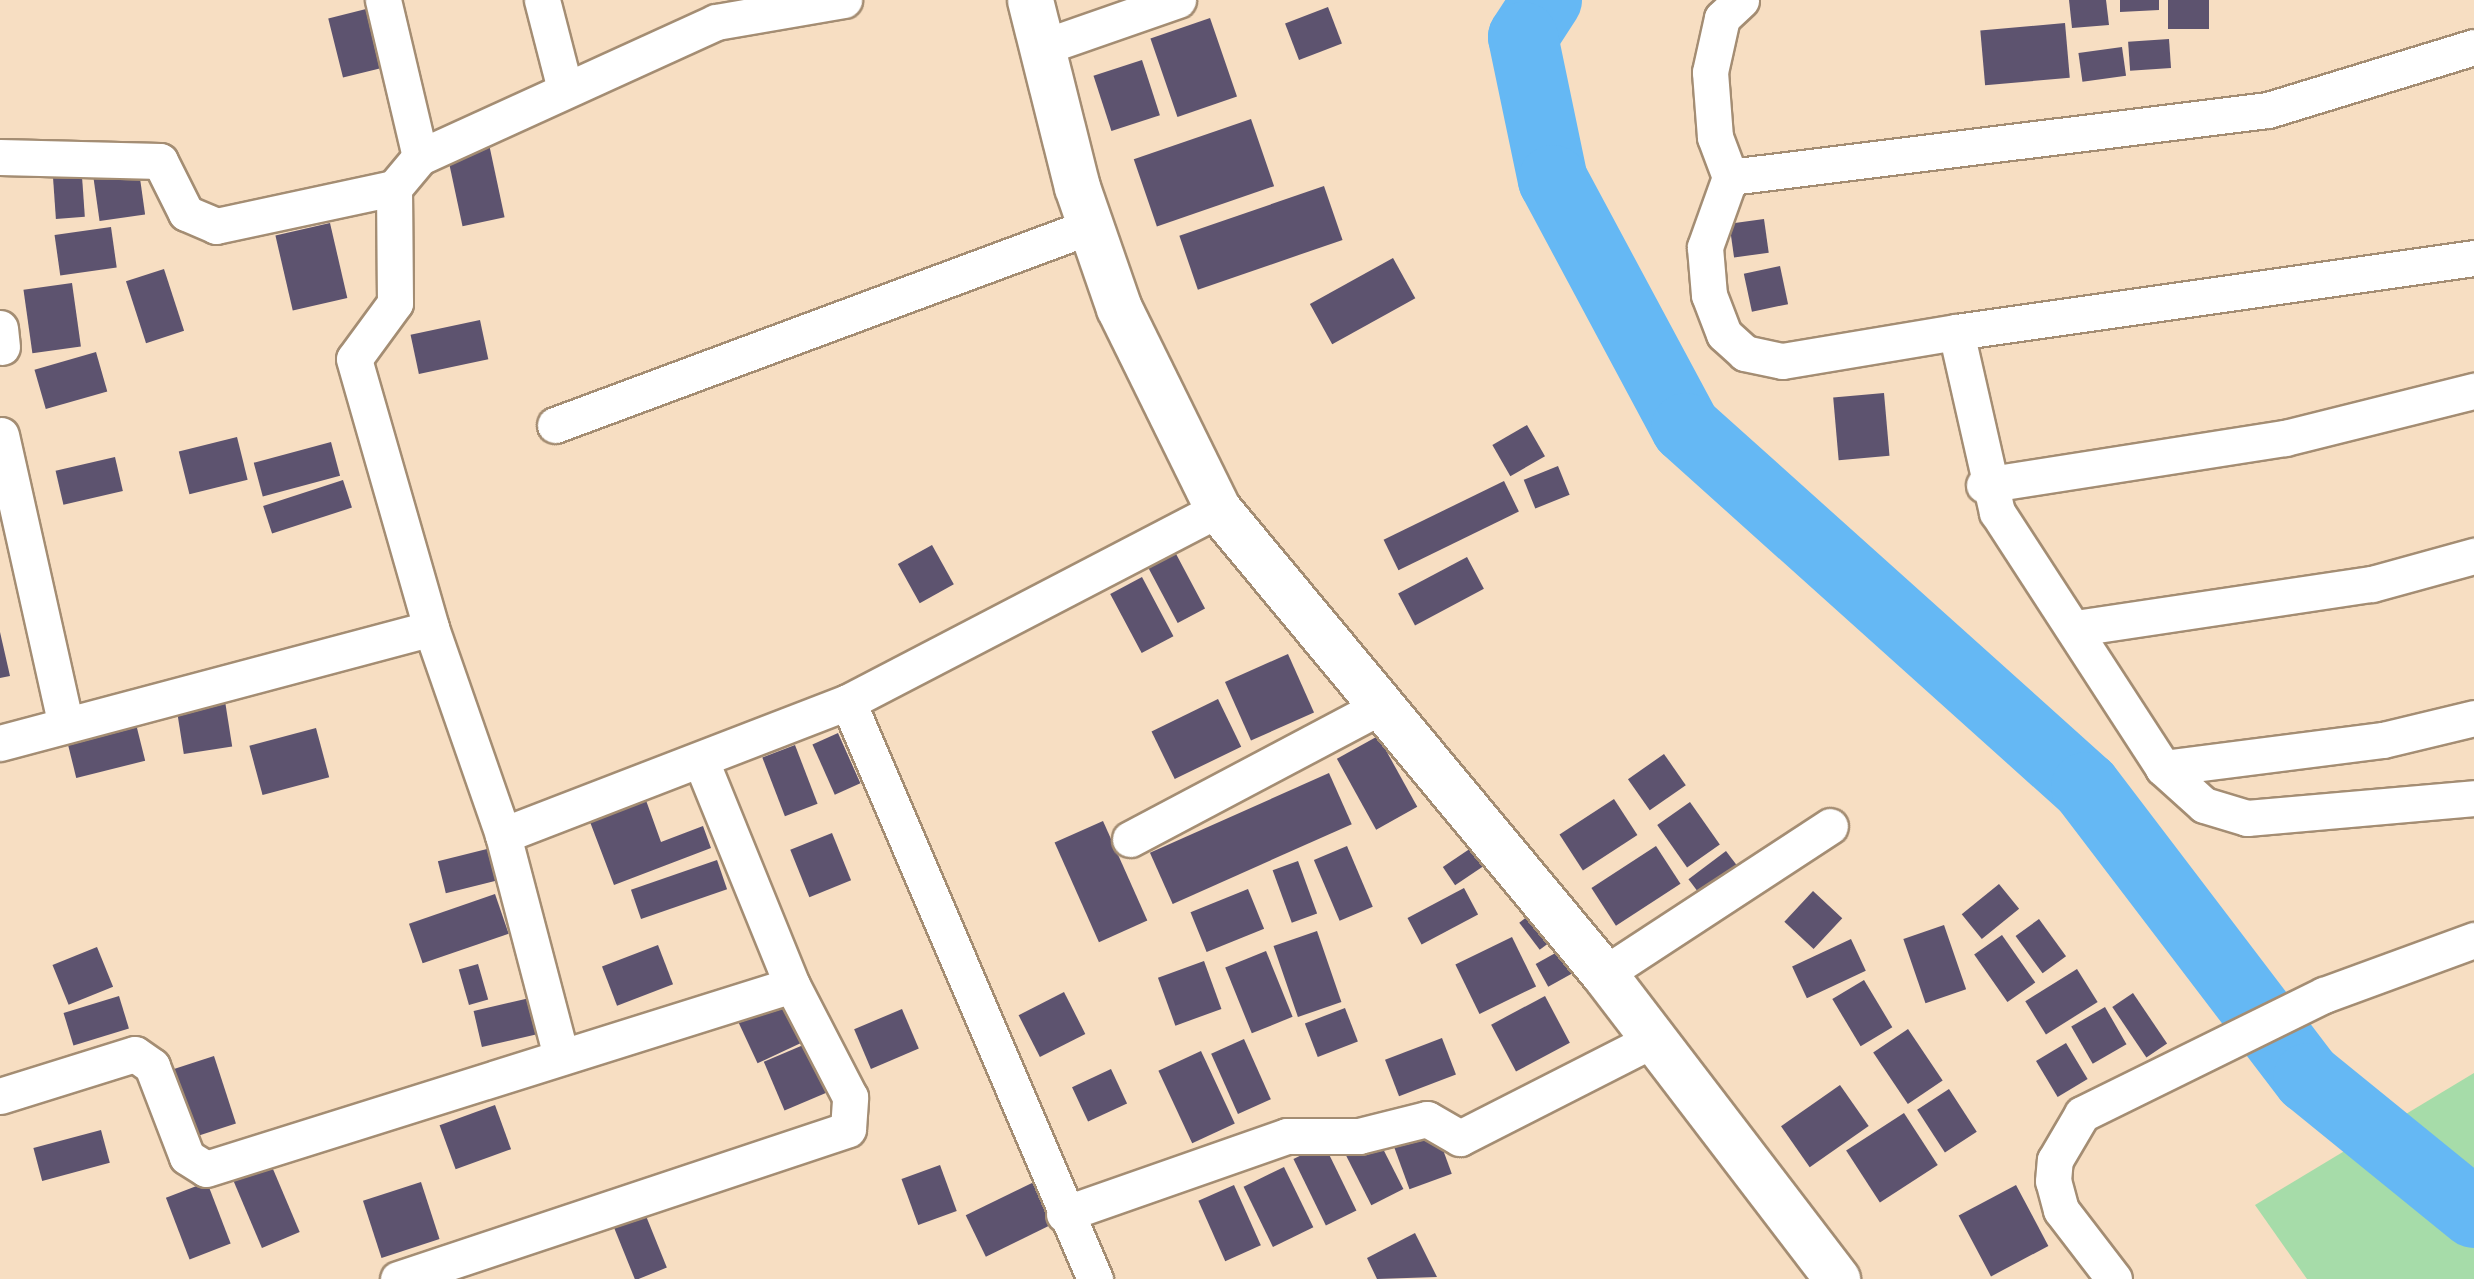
<!DOCTYPE html>
<style>
body{margin:0}
#map{position:relative;width:2474px;height:1279px;overflow:hidden;background:#f7dec2;font-family:"IBM Plex Sans",sans-serif}
div>[style]{position:absolute}
[style*='--x']{left:calc(var(--x)*1px);top:calc(var(--y)*1px);width:calc(var(--w)*1px);rotate:calc(var(--a)*1deg)}
.green>*{inset:0;background:#a6dca9}
.river>*{height:70px;margin:-35px;padding:0 35px;transform-origin:35px;border-radius:35px;background:#65b8f4}
.building>*{inset:0;background:#5d536f;transform-origin:0 0}
.roads{filter:drop-shadow(2px 0 #a48d73) drop-shadow(-2px 0 #a48d73) drop-shadow(0 2px #a48d73) drop-shadow(0 -2px #a48d73)}
.minor>*{height:35px;margin:-17.5px;padding:0 17.5px;transform-origin:17.5px;border-radius:17.5px;background:#fff}
.tertiary>*{height:45px;margin:-22.5px;padding:0 22.5px;transform-origin:22.5px;border-radius:22.5px;background:#fff}
span{translate:-50% -50%;white-space:nowrap;text-align:center;line-height:1.15;-webkit-text-stroke:10px #f7dec2;paint-order:stroke}
</style>
<div id="map">
<div class="green">
<i style="clip-path:polygon(2474px 1073px,2474px 1279px,2307px 1279px,2255px 1205px)"></i>
</div>
<div class="river">
<i style="--x:1547;--y:0;--w:44;--a:123"></i>
<i style="--x:1523;--y:37;--w:146;--a:78.2"></i>
<i style="--x:1553;--y:180;--w:281;--a:61.8"></i>
<i style="--x:1686;--y:428;--w:537;--a:41.91"></i>
<i style="--x:2086;--y:787;--w:366;--a:52.7"></i>
<i style="--x:2308;--y:1078;--w:214;--a:39.1"></i>
</div>
<div class="building">
<i style="clip-path:polygon(2069px 0,2106px 0,2109px 25px,2072px 28px)"></i>
<i style="clip-path:polygon(2120px 0,2159px 0,2159px 10px,2120px 12px)"></i>
<i style="left:2168px;top:0;width:41px;height:29px"></i>
<i style="left:1328px;top:7px;width:39px;height:46px;rotate:69deg"></i>
<i style="left:370px;top:8px;width:61px;height:43px;rotate:76deg"></i>
<i style="left:1210px;top:18px;width:83px;height:63px;rotate:71deg"></i>
<i style="left:2065px;top:23px;width:55px;height:85px;rotate:85deg"></i>
<i style="left:2169px;top:39px;width:29px;height:41px;rotate:86deg"></i>
<i style="left:2122px;top:47px;width:29px;height:44px;rotate:82deg"></i>
<i style="left:1142px;top:60px;width:58px;height:51px;rotate:72deg"></i>
<i style="left:1251px;top:119px;width:71px;height:124px;rotate:71deg"></i>
<i style="left:489px;top:144px;width:75px;height:43px;rotate:78deg"></i>
<i style="left:81px;top:162px;width:55px;height:29px;rotate:86deg"></i>
<i style="left:138px;top:164px;width:51px;height:46px;rotate:82deg"></i>
<i style="left:1324px;top:186px;width:57px;height:153px;rotate:71deg"></i>
<i style="left:1764px;top:219px;width:34px;height:35px;rotate:82deg"></i>
<i style="left:330px;top:223px;width:77px;height:56px;rotate:77deg"></i>
<i style="left:111px;top:227px;width:41px;height:57px;rotate:82deg"></i>
<i style="left:1393px;top:258px;width:46px;height:95px;rotate:61deg"></i>
<i style="left:1780px;top:266px;width:39px;height:37px;rotate:78deg"></i>
<i style="left:164px;top:269px;width:65px;height:40px;rotate:72deg"></i>
<i style="left:72px;top:283px;width:64px;height:49px;rotate:82deg"></i>
<i style="left:480px;top:320px;width:40px;height:71px;rotate:78deg"></i>
<i style="left:96px;top:352px;width:41px;height:64px;rotate:74deg"></i>
<i style="left:1884px;top:393px;width:63px;height:51px;rotate:85deg"></i>
<i style="left:1527px;top:425px;width:36px;height:40px;rotate:60deg"></i>
<i style="left:237px;top:437px;width:44px;height:60px;rotate:76deg"></i>
<i style="left:331px;top:442px;width:35px;height:80px;rotate:75deg"></i>
<i style="left:115px;top:457px;width:35px;height:61px;rotate:77deg"></i>
<i style="left:1558px;top:466px;width:31px;height:37px;rotate:68deg"></i>
<i style="left:343px;top:480px;width:29px;height:84px;rotate:72deg"></i>
<i style="left:1504px;top:481px;width:34px;height:134px;rotate:64deg"></i>
<i style="left:932px;top:545px;width:45px;height:39px;rotate:61deg"></i>
<i style="left:1175px;top:552px;width:64px;height:31px;rotate:62deg"></i>
<i style="left:1467px;top:557px;width:36px;height:78px;rotate:62deg"></i>
<i style="left:1142px;top:577px;width:67px;height:36px;rotate:62deg"></i>
<i style="clip-path:polygon(0 632px,10px 676px,0 678px)"></i>
<i style="left:1288px;top:654px;width:64px;height:69px;rotate:66deg"></i>
<i style="left:1218px;top:699px;width:53px;height:74px;rotate:64deg"></i>
<i style="left:225px;top:701px;width:46px;height:49px;rotate:81deg"></i>
<i style="left:135px;top:720px;width:42px;height:71px;rotate:76deg"></i>
<i style="left:316px;top:728px;width:51px;height:69px;rotate:75deg"></i>
<i style="left:838px;top:733px;width:55px;height:28px;rotate:66deg"></i>
<i style="left:1378px;top:736px;width:81px;height:47px;rotate:61deg"></i>
<i style="left:795px;top:745px;width:63px;height:35px;rotate:69deg"></i>
<i style="left:1664px;top:754px;width:38px;height:44px;rotate:55deg"></i>
<i style="left:1329px;top:773px;width:56px;height:196px;rotate:66deg"></i>
<i style="clip-path:polygon(643px 792px,661px 842px,703px 826px,711px 848px,614px 885px,587px 814px)"></i>
<i style="left:1614px;top:799px;width:43px;height:65px;rotate:57deg"></i>
<i style="left:1690px;top:802px;width:52px;height:40px;rotate:55deg"></i>
<i style="left:1103px;top:821px;width:109px;height:53px;rotate:66deg"></i>
<i style="left:832px;top:833px;width:51px;height:45px;rotate:68deg"></i>
<i style="left:499px;top:846px;width:33px;height:63px;rotate:76deg"></i>
<i style="left:1347px;top:846px;width:66px;height:36px;rotate:67deg"></i>
<i style="left:1656px;top:846px;width:45px;height:77px;rotate:57deg"></i>
<i style="left:1471px;top:848px;width:22px;height:34px;rotate:56deg"></i>
<i style="left:1726px;top:851px;width:21px;height:47px;rotate:53deg"></i>
<i style="left:717px;top:860px;width:31px;height:91px;rotate:71deg"></i>
<i style="left:1298px;top:861px;width:56px;height:27px;rotate:70deg"></i>
<i style="left:1999px;top:884px;width:32px;height:48px;rotate:51deg"></i>
<i style="left:1464px;top:888px;width:30px;height:64px;rotate:62deg"></i>
<i style="left:1248px;top:889px;width:43px;height:62px;rotate:68deg"></i>
<i style="left:1813px;top:891px;width:40px;height:42px;rotate:43deg"></i>
<i style="left:495px;top:894px;width:42px;height:91px;rotate:71deg"></i>
<i style="left:1540px;top:907px;width:34px;height:26px;rotate:53deg"></i>
<i style="left:2039px;top:919px;width:46px;height:29px;rotate:54deg"></i>
<i style="left:1944px;top:925px;width:68px;height:43px;rotate:71deg"></i>
<i style="left:1317px;top:931px;width:75px;height:46px;rotate:71deg"></i>
<i style="left:2002px;top:935px;width:58px;height:34px;rotate:55deg"></i>
<i style="left:1512px;top:937px;width:55px;height:63px;rotate:64deg"></i>
<i style="left:1851px;top:939px;width:35px;height:65px;rotate:65deg"></i>
<i style="left:658px;top:945px;width:42px;height:60px;rotate:69deg"></i>
<i style="left:1568px;top:946px;width:26px;height:37px;rotate:61deg"></i>
<i style="left:97px;top:947px;width:43px;height:48px;rotate:68deg"></i>
<i style="left:1266px;top:951px;width:71px;height:44px;rotate:68deg"></i>
<i style="left:1204px;top:961px;width:51px;height:49px;rotate:70deg"></i>
<i style="left:478px;top:964px;width:37px;height:20px;rotate:74deg"></i>
<i style="left:2077px;top:969px;width:39px;height:61px;rotate:58deg"></i>
<i style="left:1864px;top:980px;width:55px;height:37px;rotate:59deg"></i>
<i style="left:785px;top:992px;width:53px;height:55px;rotate:65deg"></i>
<i style="left:1064px;top:992px;width:47px;height:51px;rotate:63deg"></i>
<i style="left:2133px;top:993px;width:61px;height:25px;rotate:56deg"></i>
<i style="left:119px;top:996px;width:34px;height:58px;rotate:73deg"></i>
<i style="left:1545px;top:996px;width:53px;height:61px;rotate:62deg"></i>
<i style="left:534px;top:997px;width:37px;height:62px;rotate:77deg"></i>
<i style="left:2105px;top:1007px;width:43px;height:39px;rotate:60deg"></i>
<i style="left:1345px;top:1008px;width:36px;height:43px;rotate:69deg"></i>
<i style="left:902px;top:1009px;width:43px;height:52px;rotate:67deg"></i>
<i style="left:1908px;top:1029px;width:62px;height:42px;rotate:56deg"></i>
<i style="left:1442px;top:1038px;width:39px;height:61px;rotate:69deg"></i>
<i style="left:1244px;top:1039px;width:66px;height:36px;rotate:66deg"></i>
<i style="left:808px;top:1043px;width:53px;height:48px;rotate:67deg"></i>
<i style="left:2066px;top:1043px;width:42px;height:35px;rotate:59deg"></i>
<i style="left:1201px;top:1051px;width:80px;height:47px;rotate:65deg"></i>
<i style="left:214px;top:1056px;width:71px;height:55px;rotate:72deg"></i>
<i style="left:1111px;top:1069px;width:38px;height:43px;rotate:65deg"></i>
<i style="left:1840px;top:1085px;width:50px;height:72px;rotate:55deg"></i>
<i style="left:1949px;top:1089px;width:51px;height:38px;rotate:57deg"></i>
<i style="left:495px;top:1105px;width:47px;height:59px;rotate:70deg"></i>
<i style="left:1904px;top:1113px;width:62px;height:69px;rotate:57deg"></i>
<i style="left:1434px;top:1125px;width:52px;height:45px;rotate:70deg"></i>
<i style="left:101px;top:1130px;width:34px;height:70px;rotate:75deg"></i>
<i style="left:1378px;top:1139px;width:56px;height:36px;rotate:63deg"></i>
<i style="left:1324px;top:1144px;width:74px;height:34px;rotate:64deg"></i>
<i style="left:270px;top:1162px;width:76px;height:41px;rotate:67deg"></i>
<i style="left:940px;top:1165px;width:49px;height:41px;rotate:70deg"></i>
<i style="left:1284px;top:1167px;width:67px;height:45px;rotate:64deg"></i>
<i style="left:207px;top:1182px;width:66px;height:44px;rotate:69deg"></i>
<i style="left:421px;top:1182px;width:60px;height:61px;rotate:72deg"></i>
<i style="left:1034px;top:1182px;width:46px;height:76px;rotate:64deg"></i>
<i style="left:1234px;top:1185px;width:66px;height:39px;rotate:66deg"></i>
<i style="left:2016px;top:1185px;width:69px;height:65px;rotate:62deg"></i>
<i style="left:644px;top:1211px;width:61px;height:34px;rotate:68deg"></i>
<i style="clip-path:polygon(1415px 1233px,1437px 1277px,1377px 1279px,1367px 1258px)"></i>
</div>
<div class="roads">
<div class="minor">
<i style="--x:383;--y:0;--w:161;--a:76.7"></i>
<i style="--x:542;--y:0;--w:92;--a:75.5"></i>
<i style="--x:1043;--y:47;--w:143;--a:-19.2"></i>
<i style="--x:0;--y:157;--w:160;--a:1.4"></i>
<i style="--x:160;--y:161;--w:58;--a:63.4"></i>
<i style="--x:186;--y:213;--w:33;--a:23"></i>
<i style="--x:216;--y:226;--w:182;--a:-12.1"></i>
<i style="--x:394;--y:188;--w:40;--a:-50"></i>
<i style="--x:420;--y:157;--w:325;--a:-24.5"></i>
<i style="--x:716;--y:22;--w:130;--a:-9.8"></i>
<i style="--x:1730;--y:177;--w:43;--a:-110.6"></i>
<i style="--x:1715;--y:137;--w:65;--a:-94.4"></i>
<i style="--x:1710;--y:72;--w:55;--a:-77.5"></i>
<i style="--x:1722;--y:18;--w:26;--a:-43"></i>
<i style="--x:394;--y:188;--w:115;--a:89.5"></i>
<i style="--x:395;--y:303;--w:69;--a:126.2"></i>
<i style="--x:354;--y:359;--w:280;--a:74"></i>
<i style="--x:431;--y:628;--w:219;--a:70.8"></i>
<i style="--x:503;--y:835;--w:228;--a:75.3"></i>
<i style="--x:2474;--y:258;--w:523;--a:171.87"></i>
<i style="--x:1956;--y:332;--w:185;--a:77.2"></i>
<i style="--x:1997;--y:512;--w:305;--a:57"></i>
<i style="--x:2163;--y:768;--w:55;--a:42.1"></i>
<i style="--x:2204;--y:805;--w:45;--a:16.8"></i>
<i style="--x:2247;--y:818;--w:228;--a:-5"></i>
<i style="--x:0;--y:328;--w:19;--a:84"></i>
<i style="--x:1956;--y:332;--w:176;--a:170.5"></i>
<i style="--x:1782;--y:361;--w:38;--a:-168"></i>
<i style="--x:1745;--y:353;--w:28;--a:-138"></i>
<i style="--x:1724;--y:334;--w:42;--a:-111"></i>
<i style="--x:1709;--y:295;--w:48;--a:-94.8"></i>
<i style="--x:1705;--y:247;--w:74;--a:-70.3"></i>
<i style="--x:1730;--y:177;--w:542;--a:-7.1"></i>
<i style="--x:2268;--y:110;--w:215;--a:-17"></i>
<i style="--x:555;--y:425;--w:572;--a:-20.37"></i>
<i style="--x:1;--y:435;--w:297;--a:77.4"></i>
<i style="--x:1984;--y:485;--w:305;--a:-8.9"></i>
<i style="--x:2285;--y:438;--w:195;--a:-14"></i>
<i style="--x:2076;--y:628;--w:299;--a:-8.5"></i>
<i style="--x:2372;--y:584;--w:106;--a:-15.4"></i>
<i style="--x:848;--y:702;--w:628;--a:66.83"></i>
<i style="--x:0;--y:743;--w:446;--a:-14.9"></i>
<i style="--x:2163;--y:768;--w:222;--a:-7.3"></i>
<i style="--x:2383;--y:740;--w:94;--a:-13.6"></i>
<i style="--x:503;--y:835;--w:370;--a:-21.1"></i>
<i style="--x:848;--y:702;--w:417;--a:-27.5"></i>
<i style="--x:1130;--y:839;--w:284;--a:-27.9"></i>
<i style="--x:1604;--y:974;--w:270;--a:-33.2"></i>
<i style="--x:0;--y:1096;--w:141;--a:-17.3"></i>
<i style="--x:135;--y:1054;--w:21;--a:35"></i>
<i style="--x:152;--y:1066;--w:97;--a:69"></i>
<i style="--x:187;--y:1157;--w:22;--a:32"></i>
<i style="--x:206;--y:1169;--w:614;--a:-17.43"></i>
<i style="--x:1064;--y:1214;--w:236;--a:-19.3"></i>
<i style="--x:1287;--y:1136;--w:72;--a:0"></i>
<i style="--x:1359;--y:1136;--w:70;--a:-14"></i>
<i style="--x:1427;--y:1119;--w:38;--a:30"></i>
<i style="--x:1460;--y:1138;--w:213;--a:-27"></i>
<i style="--x:398;--y:1279;--w:474;--a:-18.4"></i>
<i style="--x:848;--y:1129;--w:32;--a:-86"></i>
<i style="--x:850;--y:1097;--w:126;--a:-117.4"></i>
<i style="--x:792;--y:985;--w:240;--a:-112.1"></i>
<i style="--x:2114;--y:1279;--w:87;--a:-127.5"></i>
<i style="--x:2061;--y:1210;--w:30;--a:-105"></i>
<i style="--x:2053;--y:1181;--w:21;--a:-85"></i>
<i style="--x:2055;--y:1160;--w:53;--a:-59.6"></i>
<i style="--x:2082;--y:1114;--w:270;--a:-26.2"></i>
<i style="--x:2324;--y:995;--w:160;--a:-20.1"></i>
</div>
<div class="tertiary">
<i style="--x:1030;--y:0;--w:193;--a:75.9"></i>
<i style="--x:1077;--y:187;--w:128;--a:70.9"></i>
<i style="--x:1119;--y:308;--w:224;--a:63.8"></i>
<i style="--x:1218;--y:509;--w:604;--a:50.3"></i>
<i style="--x:1604;--y:974;--w:384;--a:52.6"></i>
</div>
</div>
</div>
